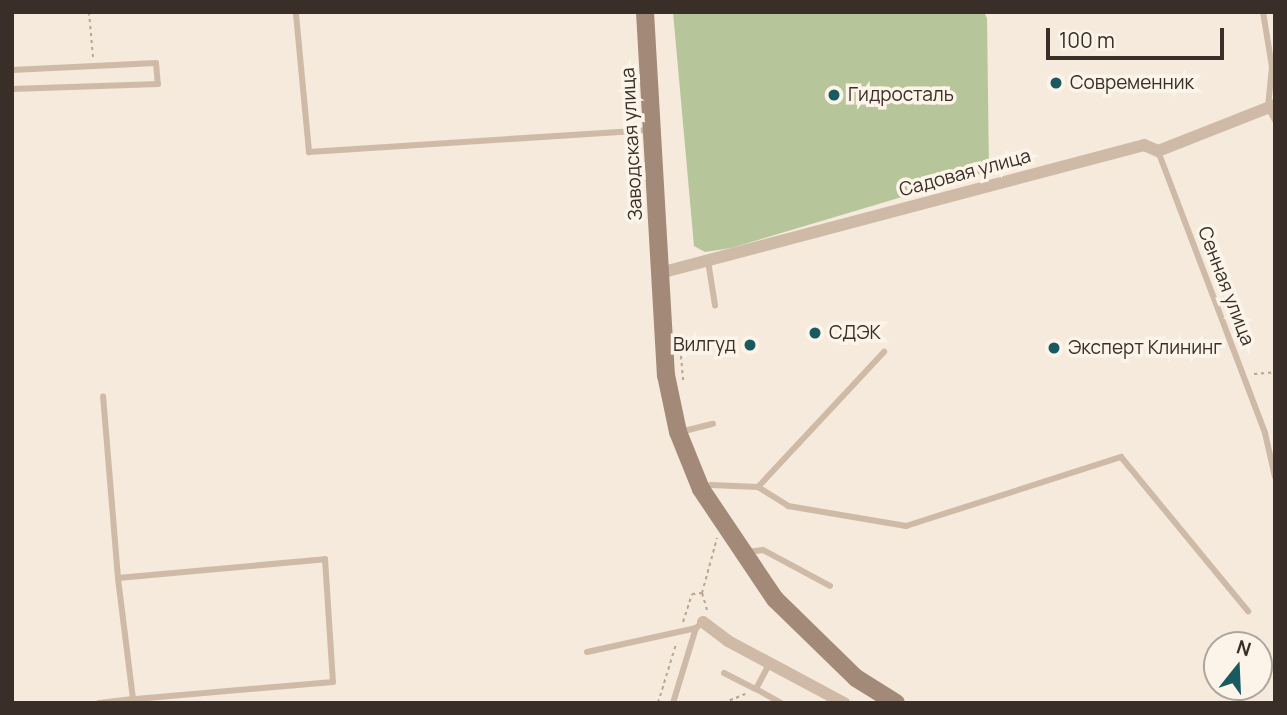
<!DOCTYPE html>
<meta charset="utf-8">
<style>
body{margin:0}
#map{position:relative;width:1287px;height:715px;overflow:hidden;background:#f5eadc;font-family:Manrope,sans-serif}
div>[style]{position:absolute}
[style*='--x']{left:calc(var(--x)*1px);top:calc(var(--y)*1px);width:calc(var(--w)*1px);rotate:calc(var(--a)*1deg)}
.green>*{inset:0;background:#b6c69a}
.path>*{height:2px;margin-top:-1px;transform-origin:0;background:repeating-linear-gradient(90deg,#bba490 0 3.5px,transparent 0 7px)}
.lane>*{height:6px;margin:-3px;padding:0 3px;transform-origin:3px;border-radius:3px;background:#cebaa6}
.street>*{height:12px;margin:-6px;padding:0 6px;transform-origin:6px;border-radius:6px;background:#cebaa6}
.secondary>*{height:18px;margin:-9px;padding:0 9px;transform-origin:9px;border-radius:9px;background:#a38977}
.dots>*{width:19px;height:19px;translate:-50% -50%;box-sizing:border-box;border:4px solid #fcf4e9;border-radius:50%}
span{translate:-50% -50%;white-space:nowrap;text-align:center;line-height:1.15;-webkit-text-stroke:7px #fcf4e9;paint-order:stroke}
.poi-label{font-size:19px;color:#3a2e28}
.left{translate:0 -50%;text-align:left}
.right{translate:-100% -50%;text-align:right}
.street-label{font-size:19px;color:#3a2e28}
.frame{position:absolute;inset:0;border:14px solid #3a2e28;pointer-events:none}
.north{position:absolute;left:1203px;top:631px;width:70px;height:70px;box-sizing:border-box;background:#fcf4e9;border:2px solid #aea59c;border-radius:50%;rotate:18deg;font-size:19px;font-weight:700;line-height:28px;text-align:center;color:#3a2e28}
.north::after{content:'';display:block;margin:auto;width:24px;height:32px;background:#195960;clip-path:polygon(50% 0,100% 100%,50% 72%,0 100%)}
.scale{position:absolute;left:1046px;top:28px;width:178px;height:32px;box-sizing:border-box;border:4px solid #3a2e28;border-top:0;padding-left:9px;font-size:21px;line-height:24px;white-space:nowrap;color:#3a2e28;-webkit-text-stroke:5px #fcf4e9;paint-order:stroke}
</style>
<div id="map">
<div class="green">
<i style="clip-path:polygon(673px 12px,984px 12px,987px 18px,989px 171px,731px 248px,705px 252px,694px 246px)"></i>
</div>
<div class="path">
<i style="--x:89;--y:12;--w:45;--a:84.9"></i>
<i style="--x:681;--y:356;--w:25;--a:85"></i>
<i style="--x:1254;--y:374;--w:21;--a:-5"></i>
<i style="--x:707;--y:610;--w:18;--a:-106"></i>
<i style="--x:702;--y:593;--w:57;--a:-74.7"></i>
<i style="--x:683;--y:622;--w:29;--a:-72"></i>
<i style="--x:692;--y:594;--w:10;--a:-6"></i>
<i style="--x:658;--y:703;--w:62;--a:-73"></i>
<i style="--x:723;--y:703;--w:24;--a:-22"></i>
</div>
<div class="lane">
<i style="--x:1263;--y:12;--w:56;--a:80.7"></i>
<i style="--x:1272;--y:67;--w:40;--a:95.7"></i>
<i style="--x:1268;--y:107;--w:15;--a:62"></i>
<i style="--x:296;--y:14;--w:139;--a:84.6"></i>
<i style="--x:309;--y:152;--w:342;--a:-3.7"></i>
<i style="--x:12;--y:70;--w:144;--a:-2.8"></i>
<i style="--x:156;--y:63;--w:21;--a:85"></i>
<i style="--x:158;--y:84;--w:146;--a:178"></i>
<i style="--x:1158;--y:151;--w:302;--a:69.2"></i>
<i style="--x:1265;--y:433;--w:45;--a:77.2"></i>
<i style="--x:708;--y:261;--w:45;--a:81"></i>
<i style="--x:680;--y:432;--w:34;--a:-14"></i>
<i style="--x:758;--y:487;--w:185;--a:-47"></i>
<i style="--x:703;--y:489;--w:9;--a:-27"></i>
<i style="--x:711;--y:485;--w:47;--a:2.4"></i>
<i style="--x:758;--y:487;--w:36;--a:32"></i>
<i style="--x:788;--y:506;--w:120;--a:9.6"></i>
<i style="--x:906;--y:526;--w:226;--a:-17.8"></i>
<i style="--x:1121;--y:457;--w:200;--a:50.5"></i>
<i style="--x:748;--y:552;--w:15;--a:-8"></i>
<i style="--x:763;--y:550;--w:76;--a:28.2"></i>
<i style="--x:118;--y:578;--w:208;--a:-5.2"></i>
<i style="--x:325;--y:559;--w:123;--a:86.3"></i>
<i style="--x:333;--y:682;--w:201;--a:175.1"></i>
<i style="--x:587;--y:652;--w:112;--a:-12.4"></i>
<i style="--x:696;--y:628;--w:9;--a:-41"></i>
<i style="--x:724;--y:673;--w:36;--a:27"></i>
<i style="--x:756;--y:689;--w:30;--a:-62"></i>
<i style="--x:756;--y:689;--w:29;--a:29"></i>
<i style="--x:99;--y:703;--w:34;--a:-7"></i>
<i style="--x:133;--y:699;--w:122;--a:-97.1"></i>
<i style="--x:118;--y:578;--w:182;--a:-94.7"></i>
<i style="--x:673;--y:703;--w:78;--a:-73"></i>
</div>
<div class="street">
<i style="--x:660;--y:273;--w:501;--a:-14.81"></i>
<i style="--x:1144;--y:145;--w:15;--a:23"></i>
<i style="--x:1158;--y:151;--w:126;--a:-21.5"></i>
<i style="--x:703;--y:622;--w:31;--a:37"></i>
<i style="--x:728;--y:641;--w:132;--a:28.1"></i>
</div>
<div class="secondary">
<i style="--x:645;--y:12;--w:364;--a:86.7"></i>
<i style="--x:666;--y:375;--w:58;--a:78.1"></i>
<i style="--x:678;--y:432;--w:61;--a:68"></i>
<i style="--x:701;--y:489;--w:133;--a:56.1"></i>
<i style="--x:775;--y:599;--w:113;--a:44.3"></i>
<i style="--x:856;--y:678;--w:47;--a:32"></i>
</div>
<div class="dots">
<i style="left:1056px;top:83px;background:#195960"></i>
<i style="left:834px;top:95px;background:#195960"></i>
<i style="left:815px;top:333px;background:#195960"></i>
<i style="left:750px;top:345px;background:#195960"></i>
<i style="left:1054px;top:348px;background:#195960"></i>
</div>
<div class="poi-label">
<span class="left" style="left:1070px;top:83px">Современник</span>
<span class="left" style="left:848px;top:95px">Гидросталь</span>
<span class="left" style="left:829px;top:333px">СДЭК</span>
<span class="right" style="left:736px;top:345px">Вилгуд</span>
<span class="left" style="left:1068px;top:348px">Эксперт Клининг</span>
</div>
<div class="street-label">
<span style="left:632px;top:144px;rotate:-93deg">Заводская улица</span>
<span style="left:965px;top:173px;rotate:-15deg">Садовая улица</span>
<span style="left:1226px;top:286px;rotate:69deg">Сенная улица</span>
</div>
<div class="frame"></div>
<div class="north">N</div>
<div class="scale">100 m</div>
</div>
